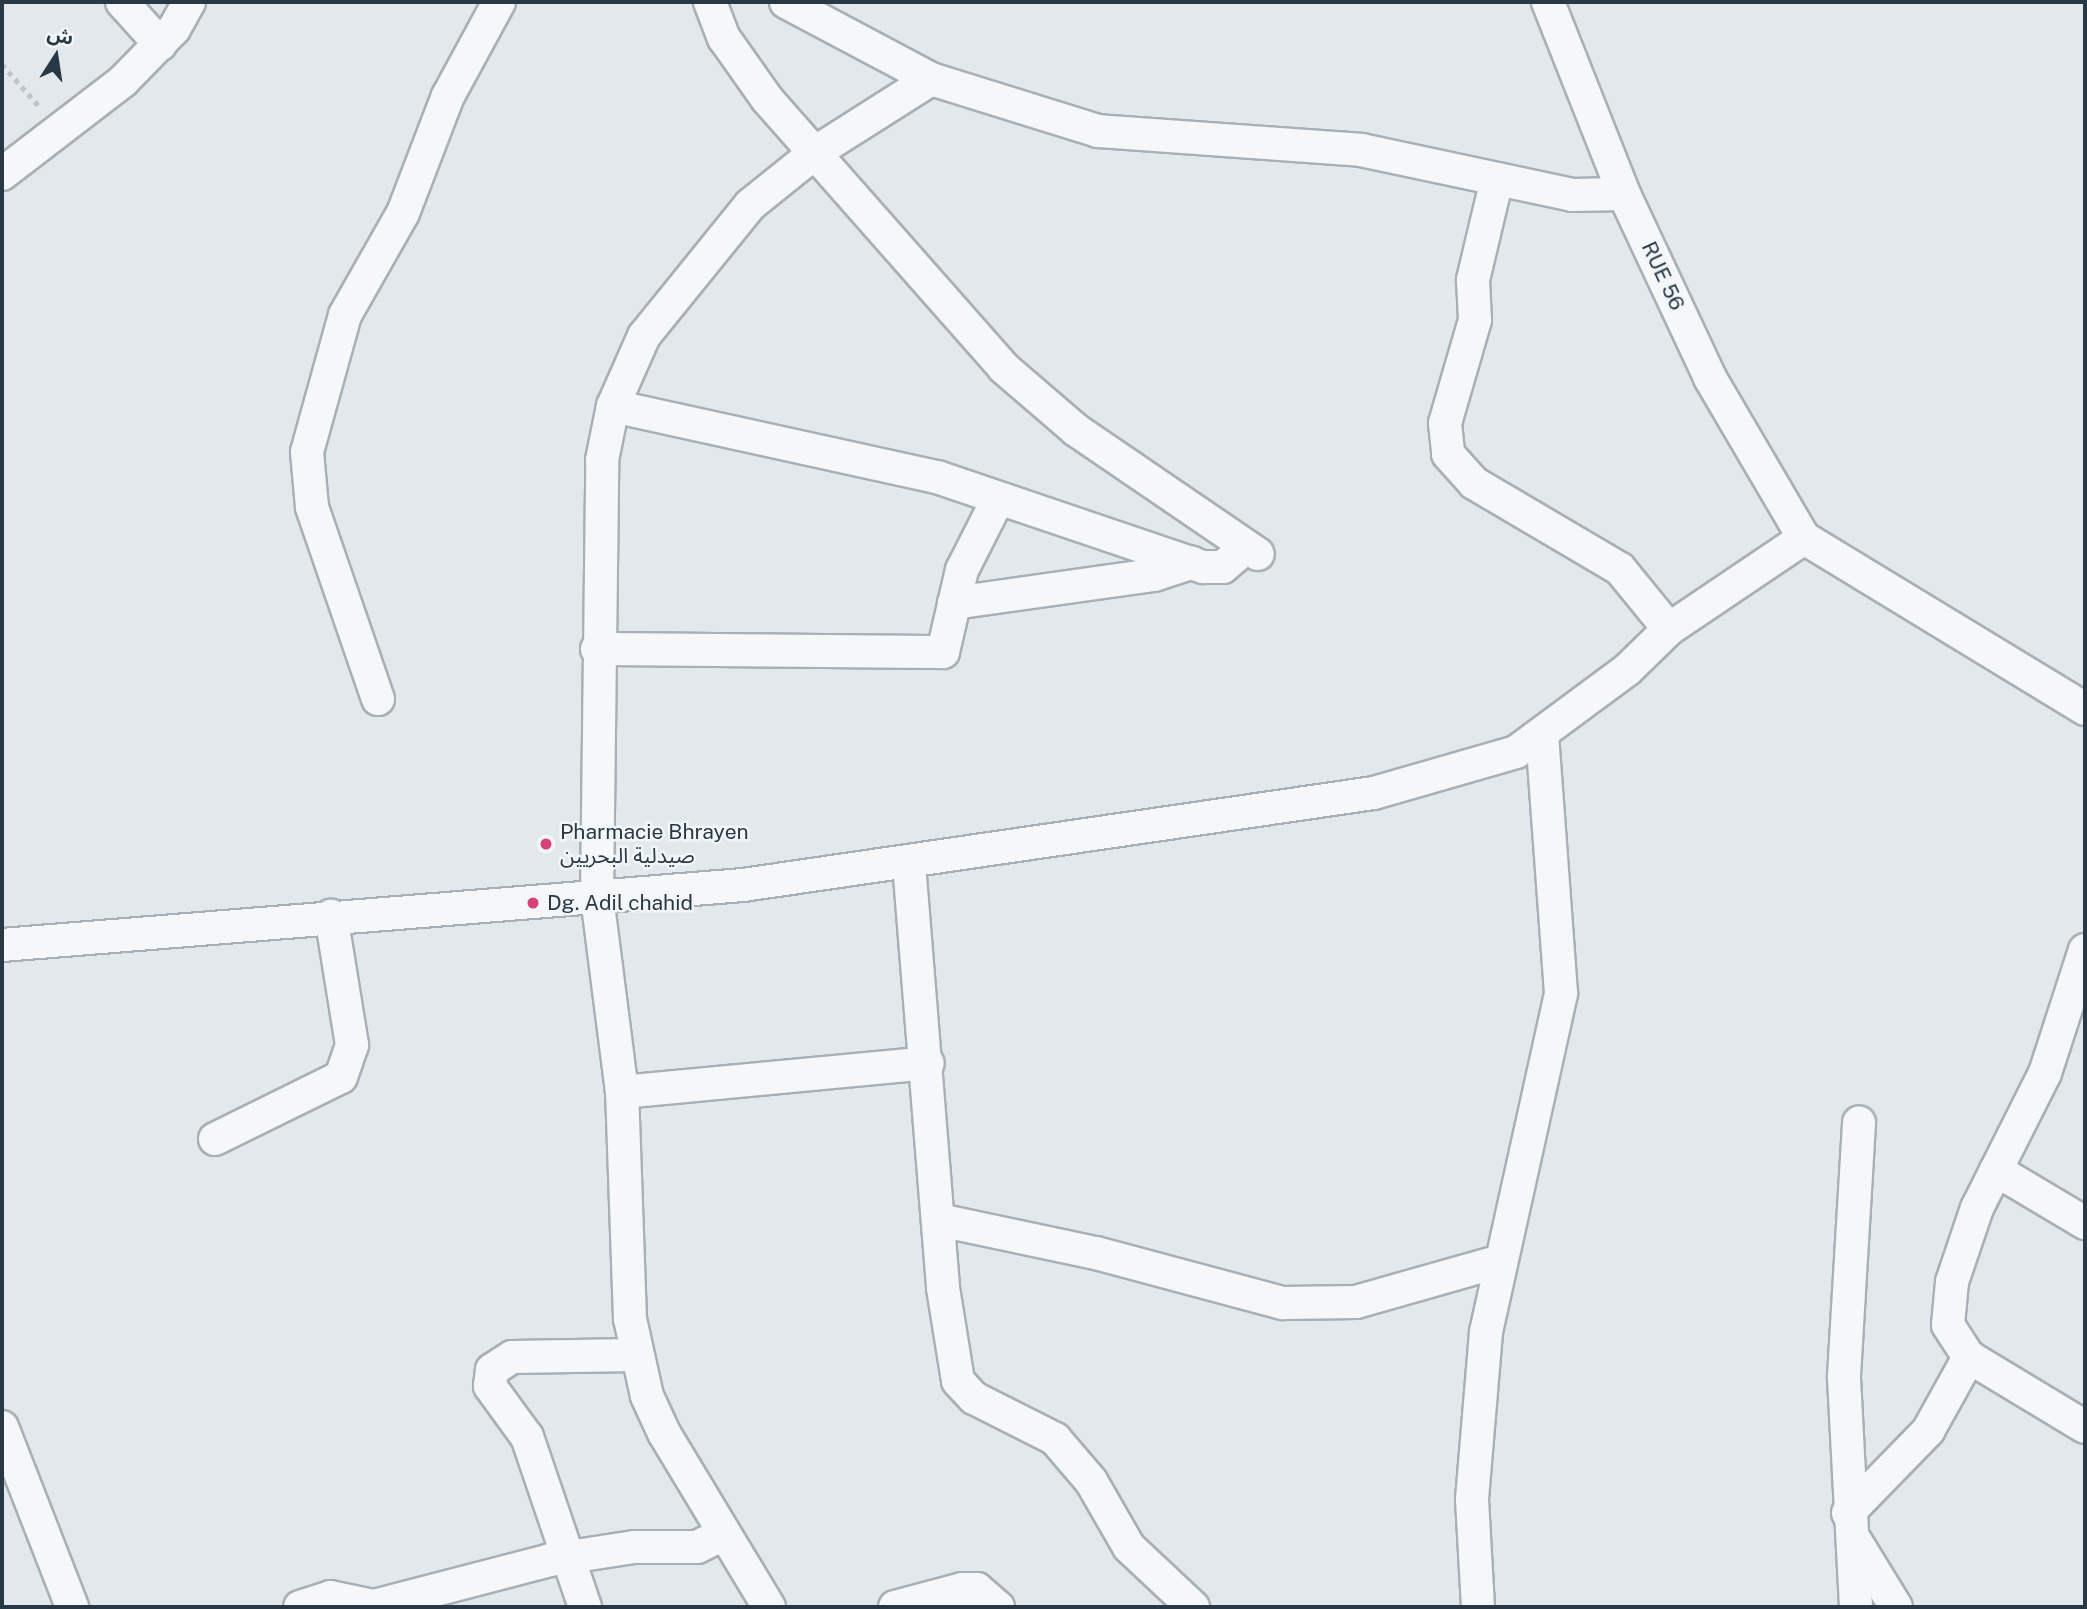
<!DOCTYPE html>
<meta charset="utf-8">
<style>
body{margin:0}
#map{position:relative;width:2087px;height:1609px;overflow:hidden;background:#e2e8eb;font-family:"Public Sans","Noto Sans Arabic",sans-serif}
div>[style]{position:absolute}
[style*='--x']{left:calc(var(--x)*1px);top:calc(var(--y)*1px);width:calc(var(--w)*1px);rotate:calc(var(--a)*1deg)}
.path>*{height:4.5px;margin-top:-2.25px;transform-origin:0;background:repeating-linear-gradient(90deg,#c0c5ca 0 5px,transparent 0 10px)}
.roads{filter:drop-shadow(2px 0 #a7b0b6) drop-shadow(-2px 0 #a7b0b6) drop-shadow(0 2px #a7b0b6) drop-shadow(0 -2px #a7b0b6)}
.minor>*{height:32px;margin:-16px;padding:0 16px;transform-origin:16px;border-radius:16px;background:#f5f7f9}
.dots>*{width:19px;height:19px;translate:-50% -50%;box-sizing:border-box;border:4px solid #f2f6f8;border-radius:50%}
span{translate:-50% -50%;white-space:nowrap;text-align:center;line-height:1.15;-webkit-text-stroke:5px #f2f6f8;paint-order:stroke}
.street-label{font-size:21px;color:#293845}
.poi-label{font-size:21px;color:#293845}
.left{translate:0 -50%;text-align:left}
.frame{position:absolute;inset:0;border:4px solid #293845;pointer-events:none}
.north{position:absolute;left:21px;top:21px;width:70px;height:70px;-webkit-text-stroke:5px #f2f6f8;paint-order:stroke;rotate:12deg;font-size:19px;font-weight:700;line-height:28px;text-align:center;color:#293845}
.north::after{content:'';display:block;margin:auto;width:24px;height:32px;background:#293845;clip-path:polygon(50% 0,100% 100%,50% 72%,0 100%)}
</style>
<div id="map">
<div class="path">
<i style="--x:2;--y:64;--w:55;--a:48.7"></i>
</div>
<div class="roads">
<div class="minor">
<i style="--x:122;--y:2;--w:57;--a:47.9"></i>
<i style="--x:710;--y:2;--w:39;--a:69"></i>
<i style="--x:724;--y:38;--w:75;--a:54.8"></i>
<i style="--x:767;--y:99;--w:359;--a:48.6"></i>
<i style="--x:1004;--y:368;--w:95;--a:40.7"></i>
<i style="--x:1076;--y:430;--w:220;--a:34.3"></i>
<i style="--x:786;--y:2;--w:164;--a:28"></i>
<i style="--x:931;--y:79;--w:175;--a:17.3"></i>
<i style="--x:1098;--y:131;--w:264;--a:4.1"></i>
<i style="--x:1361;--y:150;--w:216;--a:12"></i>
<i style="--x:1572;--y:195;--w:52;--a:-1.1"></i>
<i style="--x:1548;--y:2;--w:206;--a:68.4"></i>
<i style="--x:1624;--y:194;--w:203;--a:64.9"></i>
<i style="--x:1710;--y:378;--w:186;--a:59.6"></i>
<i style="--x:1804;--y:538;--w:329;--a:31.3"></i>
<i style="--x:2;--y:174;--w:153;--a:-37.5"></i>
<i style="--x:123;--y:81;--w:73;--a:-45.6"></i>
<i style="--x:174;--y:29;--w:31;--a:-61"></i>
<i style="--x:1497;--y:179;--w:104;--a:103.4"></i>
<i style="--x:1473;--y:280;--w:40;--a:87.1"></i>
<i style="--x:1475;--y:320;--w:107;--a:106.2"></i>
<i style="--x:1445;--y:423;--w:31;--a:84"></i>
<i style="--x:1448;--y:454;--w:39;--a:48"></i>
<i style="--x:1474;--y:483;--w:169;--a:30.5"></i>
<i style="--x:1620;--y:569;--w:77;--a:50.8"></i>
<i style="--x:613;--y:406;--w:332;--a:12.4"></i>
<i style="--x:937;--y:477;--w:281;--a:18.7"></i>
<i style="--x:1203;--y:567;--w:20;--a:0"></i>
<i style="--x:1223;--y:567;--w:30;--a:-41"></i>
<i style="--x:954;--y:603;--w:202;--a:-8"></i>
<i style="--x:1154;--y:575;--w:40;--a:-18"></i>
<i style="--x:597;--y:649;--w:346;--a:0.5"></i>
<i style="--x:943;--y:652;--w:84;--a:-77"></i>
<i style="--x:962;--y:570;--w:77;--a:-63.1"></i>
<i style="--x:378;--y:699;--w:203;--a:-109"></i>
<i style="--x:312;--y:507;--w:55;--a:-95.2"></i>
<i style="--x:307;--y:452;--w:142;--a:-74.5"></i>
<i style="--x:345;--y:315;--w:117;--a:-60.4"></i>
<i style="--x:403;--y:213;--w:125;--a:-69"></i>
<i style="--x:448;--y:96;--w:107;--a:-61.5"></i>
<i style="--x:909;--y:864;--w:425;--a:85.4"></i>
<i style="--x:943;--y:1288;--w:94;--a:80.8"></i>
<i style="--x:958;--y:1381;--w:23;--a:47"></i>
<i style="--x:974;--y:1398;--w:91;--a:26.8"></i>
<i style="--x:1055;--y:1439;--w:55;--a:49.4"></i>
<i style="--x:1091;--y:1481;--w:76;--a:60.1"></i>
<i style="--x:1129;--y:1547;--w:88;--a:43.2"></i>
<i style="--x:2;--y:945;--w:743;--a:-4.63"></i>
<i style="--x:743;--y:885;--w:638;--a:-8.3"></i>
<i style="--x:1374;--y:793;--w:148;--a:-16.1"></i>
<i style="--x:1516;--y:752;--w:139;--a:-36.5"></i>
<i style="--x:1628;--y:669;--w:57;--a:-44.3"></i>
<i style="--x:1669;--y:629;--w:163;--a:-34"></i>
<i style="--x:2085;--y:950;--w:129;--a:108"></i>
<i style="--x:2045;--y:1073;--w:151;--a:116.7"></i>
<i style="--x:1977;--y:1208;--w:78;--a:108.7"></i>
<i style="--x:1952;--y:1282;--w:43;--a:95.3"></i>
<i style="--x:1948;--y:1325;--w:38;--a:57"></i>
<i style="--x:1969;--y:1357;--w:135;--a:31.1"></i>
<i style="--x:622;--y:1092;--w:307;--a:-5.4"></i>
<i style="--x:215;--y:1139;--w:140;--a:-26.2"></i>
<i style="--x:341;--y:1077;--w:34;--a:-71"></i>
<i style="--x:352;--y:1045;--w:131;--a:-99.2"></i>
<i style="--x:1996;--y:1170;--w:104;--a:30.8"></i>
<i style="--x:939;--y:1220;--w:160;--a:11.9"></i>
<i style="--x:1096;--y:1253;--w:194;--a:15"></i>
<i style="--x:1283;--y:1303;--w:73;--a:-0.8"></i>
<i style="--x:1356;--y:1302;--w:147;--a:-15.8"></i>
<i style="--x:2;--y:1427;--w:193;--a:68.7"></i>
<i style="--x:1848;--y:1513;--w:115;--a:-45.7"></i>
<i style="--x:1928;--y:1431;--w:85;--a:-61"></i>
<i style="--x:1853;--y:1537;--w:82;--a:58.4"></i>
<i style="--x:300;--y:1607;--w:32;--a:-18"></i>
<i style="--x:330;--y:1597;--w:45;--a:11.6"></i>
<i style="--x:374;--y:1606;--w:182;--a:-14.6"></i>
<i style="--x:550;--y:1560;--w:85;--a:-8.8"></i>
<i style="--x:634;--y:1547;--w:63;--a:0"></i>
<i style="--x:697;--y:1547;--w:30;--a:-26"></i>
<i style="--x:585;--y:1607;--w:180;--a:-108.8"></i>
<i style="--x:527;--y:1437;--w:63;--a:-126"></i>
<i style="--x:490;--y:1386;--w:16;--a:-83"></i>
<i style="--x:492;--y:1370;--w:24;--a:-33"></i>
<i style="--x:512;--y:1357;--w:123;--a:-0.9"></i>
<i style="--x:769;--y:1607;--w:203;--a:-121.1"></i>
<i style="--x:664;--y:1433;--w:41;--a:-114.7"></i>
<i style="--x:647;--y:1396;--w:79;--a:-102.4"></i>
<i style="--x:630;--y:1319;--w:227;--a:-92"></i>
<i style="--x:622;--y:1092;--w:198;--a:-97.3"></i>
<i style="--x:597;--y:896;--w:436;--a:-89.3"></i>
<i style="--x:602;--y:460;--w:55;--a:-78.5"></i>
<i style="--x:613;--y:406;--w:77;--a:-66.1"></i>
<i style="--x:644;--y:336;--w:169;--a:-51"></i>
<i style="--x:750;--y:205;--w:85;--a:-38.8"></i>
<i style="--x:816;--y:152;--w:136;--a:-32.4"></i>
<i style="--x:895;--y:1607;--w:69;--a:-15"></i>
<i style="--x:962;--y:1589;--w:15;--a:0"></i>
<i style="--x:977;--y:1589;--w:28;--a:41"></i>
<i style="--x:1478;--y:1607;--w:108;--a:-93.2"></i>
<i style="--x:1472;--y:1499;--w:168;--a:-85.2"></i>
<i style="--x:1486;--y:1332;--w:347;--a:-77.5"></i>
<i style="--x:1561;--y:993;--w:259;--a:-94.2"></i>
<i style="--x:1856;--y:1607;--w:231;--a:-93"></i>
<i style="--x:1844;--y:1376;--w:254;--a:-86.6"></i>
</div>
</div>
<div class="dots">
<i style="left:546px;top:844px;background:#d74175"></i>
<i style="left:533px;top:903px;background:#d74175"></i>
</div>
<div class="street-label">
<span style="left:1663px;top:276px;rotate:65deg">RUE 56</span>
</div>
<div class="poi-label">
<span class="left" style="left:560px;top:844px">Pharmacie Bhrayen<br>صيدلية البحريين</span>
<span class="left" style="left:547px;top:903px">Dg. Adil chahid</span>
</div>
<div class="frame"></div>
<div class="north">ش</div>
</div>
